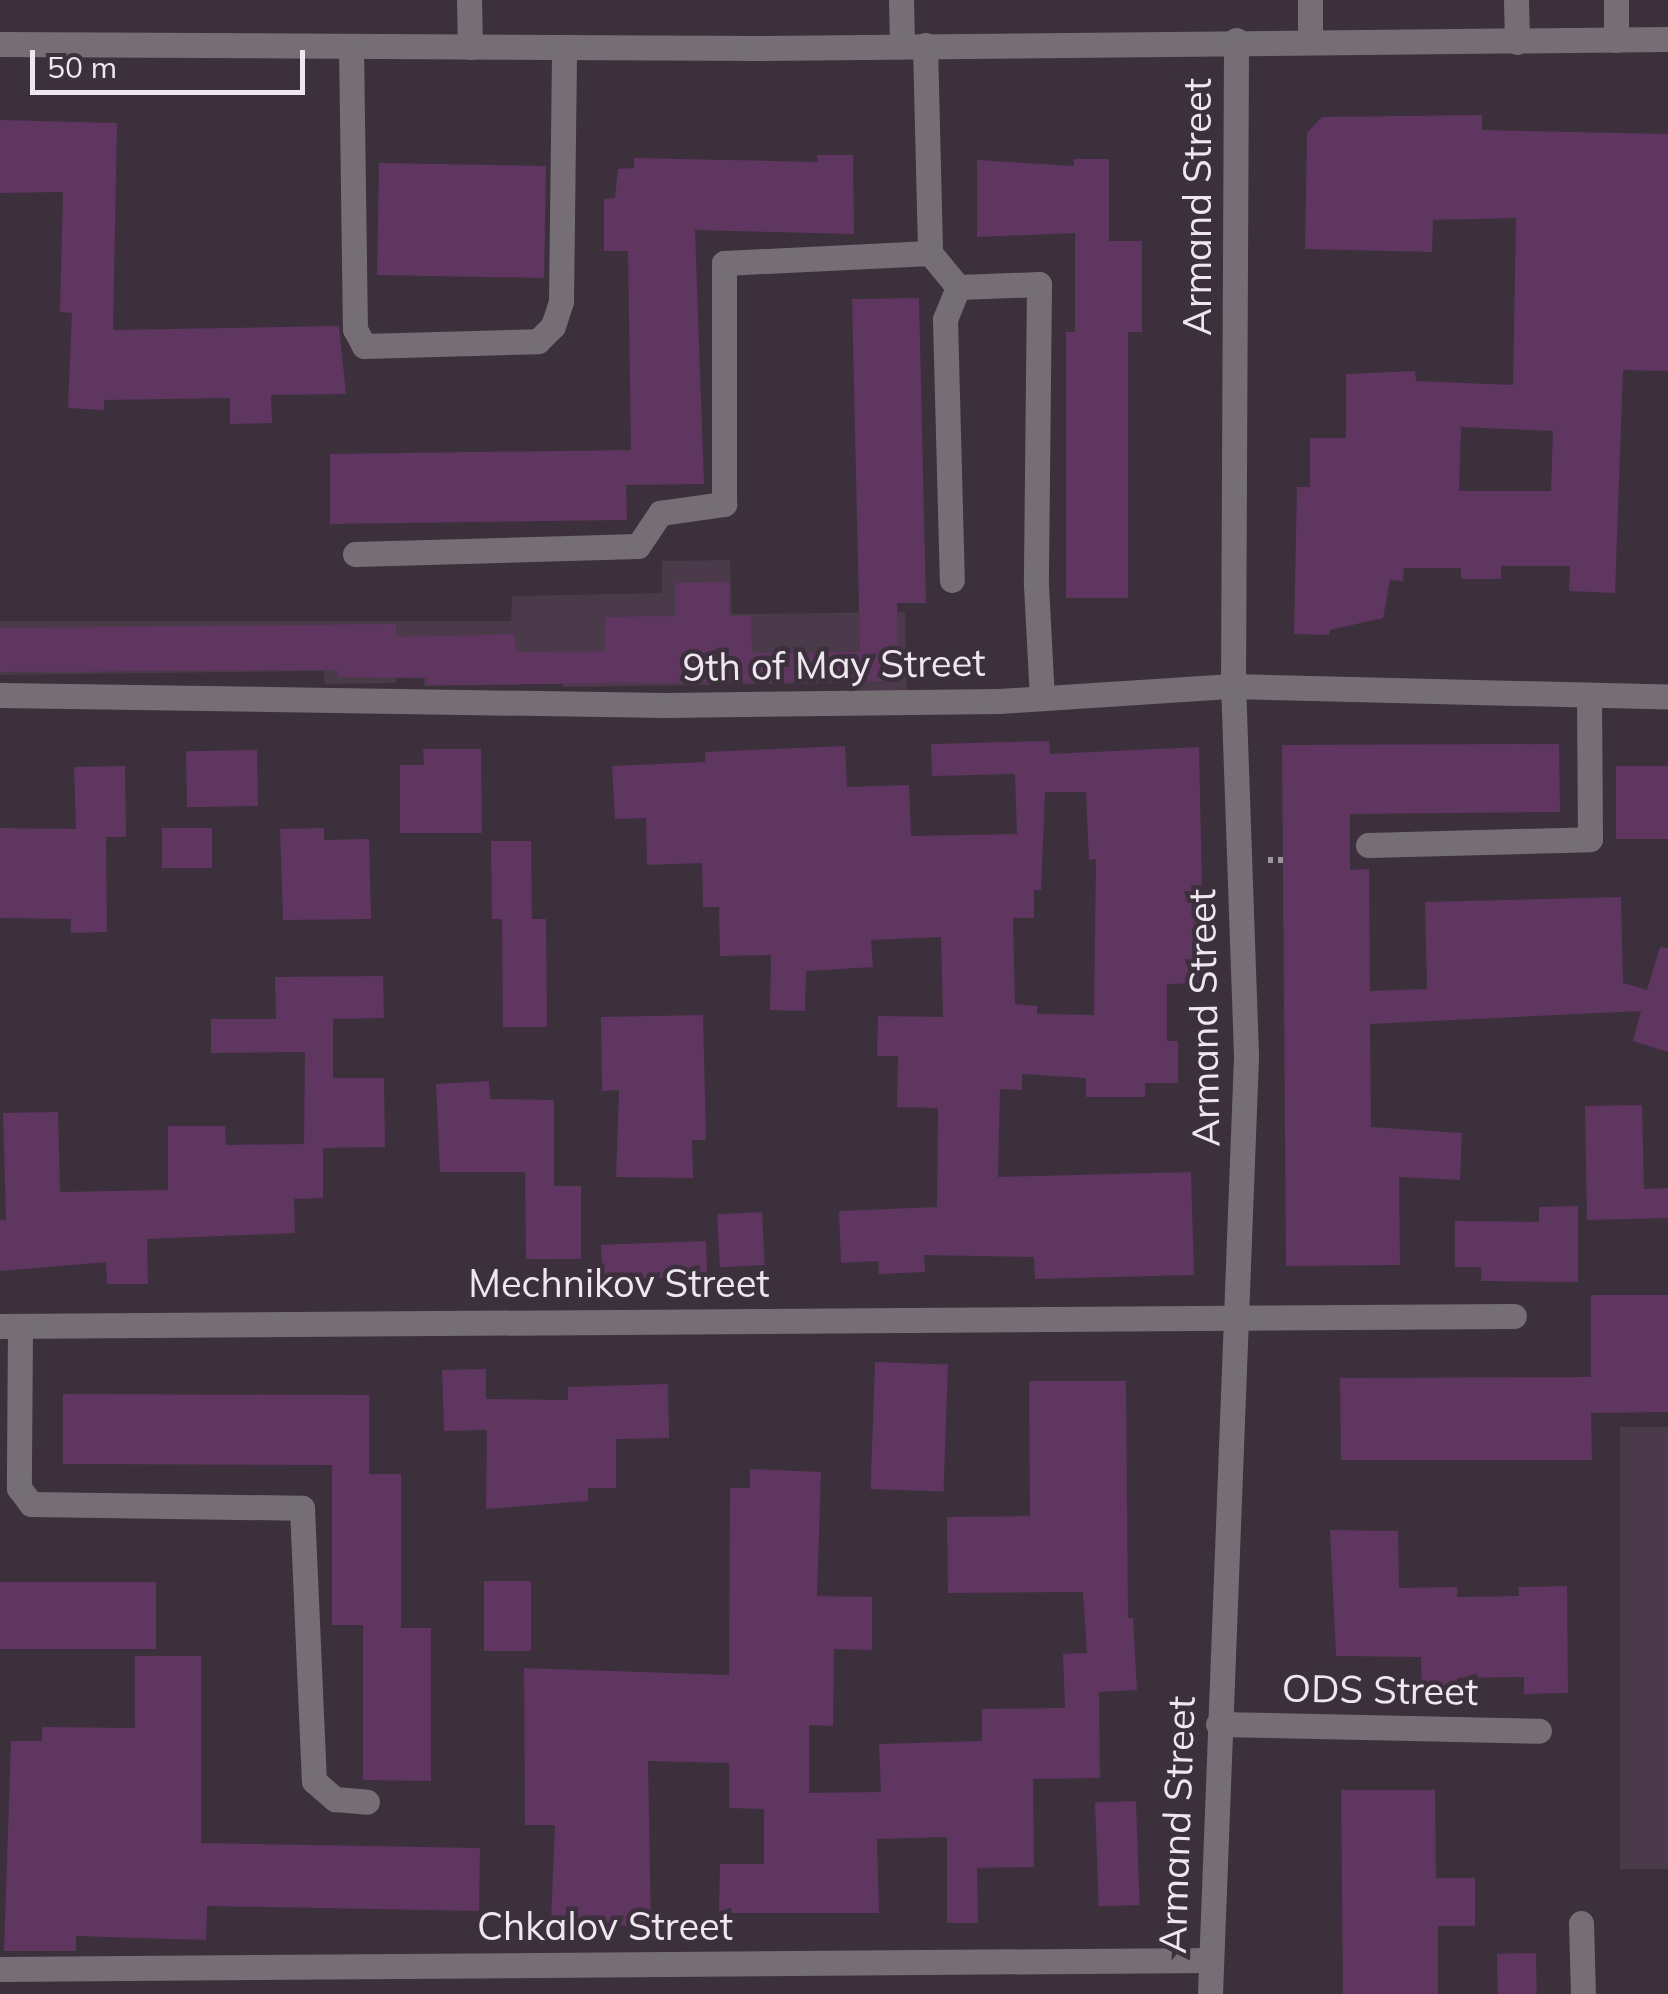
<!DOCTYPE html>
<style>
body{margin:0}
#map{position:relative;width:1668px;height:1994px;overflow:hidden;background:#3c303d;font-family:Mulish,sans-serif}
div>[style]{position:absolute}
[style*='--x']{left:calc(var(--x)*1px);top:calc(var(--y)*1px);width:calc(var(--w)*1px);rotate:calc(var(--a)*1deg)}
.built>*{inset:0;background:#4a3a4a;transform-origin:0 0}
.building>*{inset:0;background:#5e3660;transform-origin:0 0}
.path>*{height:6px;margin-top:-3px;transform-origin:0;background:repeating-linear-gradient(90deg,#9d939d 0 5px,transparent 0 10px)}
.minor>*{height:25px;margin:-12.5px;padding:0 12.5px;transform-origin:12.5px;border-radius:12.5px;background:#756f75}
span{translate:-50% -50%;white-space:nowrap;text-align:center;line-height:1.15;-webkit-text-stroke:9px #3c303d;paint-order:stroke}
.street-label{font-size:38px;color:#efe7ef}
.scale{position:absolute;left:30px;top:50px;width:275px;height:45px;box-sizing:border-box;border:5px solid #efe7ef;border-top:0;padding-left:12px;font-size:30px;line-height:35px;white-space:nowrap;color:#efe7ef;-webkit-text-stroke:8px #3c303d;paint-order:stroke}
</style>
<div id="map">
<div class="built">
<i style="clip-path:polygon(730px 560px,732px 614px,905px 612px,907px 692px,849px 690px,848px 683px,563px 687px,562px 673px,519px 674px,519px 685px,424px 686px,423px 667px,396px 667px,396px 683px,325px 684px,323px 671px,0 675px,0 621px,511px 621px,512px 596px,662px 593px,662px 561px)"></i>
<i style="left:1620px;top:1427px;width:48px;height:442px"></i>
</div>
<div class="building">
<i style="clip-path:polygon(evenodd,1482px 115px,1482px 130px,1668px 134px,1668px 371px,1623px 370px,1615px 593px,1569px 591px,1570px 566px,1501px 566px,1501px 579px,1461px 579px,1461px 568px,1404px 568px,1403px 581px,1390px 580px,1383px 618px,1330px 630px,1329px 635px,1294px 634px,1297px 487px,1310px 487px,1310px 438px,1346px 438px,1346px 374px,1415px 371px,1416px 381px,1513px 385px,1516px 218px,1433px 220px,1432px 252px,1305px 249px,1307px 133px,1322px 117px,1482px 115px,1461px 427px,1553px 431px,1551px 491px,1459px 491px,1461px 427px)"></i>
<i style="clip-path:polygon(0 120px,117px 123px,113px 330px,339px 326px,346px 394px,271px 395px,272px 423px,230px 424px,230px 398px,104px 400px,104px 410px,68px 408px,72px 313px,60px 312px,63px 192px,0 193px)"></i>
<i style="clip-path:polygon(817px 155px,853px 155px,854px 234px,695px 230px,704px 484px,626px 485px,627px 520px,330px 524px,330px 454px,631px 450px,628px 251px,604px 251px,604px 199px,615px 198px,618px 169px,634px 168px,634px 158px,818px 162px)"></i>
<i style="clip-path:polygon(1074px 159px,1109px 159px,1109px 241px,1142px 241px,1142px 332px,1128px 332px,1128px 598px,1066px 598px,1066px 332px,1075px 332px,1075px 233px,977px 237px,977px 160px,1074px 166px)"></i>
<i style="left:546px;top:166px;width:112px;height:167px;rotate:91deg"></i>
<i style="clip-path:polygon(919px 298px,926px 603px,897px 603px,897px 681px,427px 685px,427px 678px,338px 677px,338px 670px,0 672px,0 628px,396px 624px,396px 637px,515px 634px,515px 652px,605px 651px,605px 617px,675px 616px,675px 583px,729px 582px,729px 616px,751px 616px,752px 653px,860px 652px,852px 299px)"></i>
<i style="clip-path:polygon(evenodd,1049px 741px,1050px 754px,1199px 747px,1204px 983px,1167px 984px,1167px 1041px,1178px 1041px,1178px 1083px,1145px 1083px,1145px 1097px,1086px 1097px,1086px 1078px,1022px 1074px,1022px 1090px,1000px 1089px,998px 1177px,1191px 1172px,1194px 1275px,1035px 1279px,1034px 1257px,924px 1255px,925px 1272px,879px 1274px,878px 1261px,841px 1263px,839px 1211px,937px 1207px,938px 1108px,897px 1107px,898px 1056px,877px 1056px,878px 1016px,943px 1017px,941px 937px,871px 940px,873px 967px,806px 971px,805px 1011px,770px 1010px,771px 955px,720px 956px,719px 907px,703px 907px,702px 863px,647px 865px,646px 818px,615px 819px,612px 766px,705px 762px,705px 752px,845px 746px,847px 787px,909px 785px,911px 836px,1017px 834px,1015px 774px,932px 776px,931px 744px,1049px 741px,1045px 792px,1086px 792px,1089px 860px,1096px 859px,1094px 1015px,1037px 1014px,1037px 1006px,1015px 1004px,1013px 918px,1034px 918px,1034px 890px,1041px 890px,1045px 792px)"></i>
<i style="clip-path:polygon(1559px 744px,1560px 812px,1350px 814px,1350px 870px,1369px 869px,1370px 991px,1427px 989px,1425px 902px,1621px 897px,1623px 983px,1647px 990px,1660px 947px,1668px 948px,1668px 1052px,1633px 1041px,1641px 1011px,1370px 1024px,1371px 1127px,1462px 1133px,1460px 1180px,1399px 1177px,1400px 1265px,1286px 1266px,1282px 745px)"></i>
<i style="clip-path:polygon(423px 749px,481px 749px,482px 833px,400px 833px,400px 765px,424px 765px)"></i>
<i style="left:257px;top:750px;width:56px;height:71px;rotate:89deg"></i>
<i style="clip-path:polygon(125px 766px,126px 837px,106px 837px,107px 932px,71px 933px,71px 919px,0 918px,0 828px,76px 829px,74px 767px)"></i>
<i style="left:1668px;top:766px;width:73px;height:52px;rotate:90deg"></i>
<i style="left:212px;top:828px;width:40px;height:50px;rotate:90deg"></i>
<i style="clip-path:polygon(324px 828px,324px 840px,369px 839px,371px 919px,283px 920px,280px 829px)"></i>
<i style="clip-path:polygon(491px 841px,531px 841px,532px 919px,546px 919px,547px 1027px,503px 1027px,502px 919px,492px 919px)"></i>
<i style="clip-path:polygon(383px 976px,384px 1018px,333px 1019px,333px 1078px,384px 1078px,385px 1147px,323px 1148px,323px 1198px,294px 1199px,295px 1233px,147px 1239px,148px 1284px,107px 1284px,106px 1262px,0 1271px,0 1220px,6px 1220px,3px 1113px,58px 1112px,60px 1192px,168px 1190px,168px 1126px,225px 1126px,226px 1145px,304px 1144px,305px 1052px,211px 1053px,211px 1019px,276px 1019px,275px 977px)"></i>
<i style="clip-path:polygon(703px 1015px,706px 1140px,692px 1140px,693px 1178px,616px 1177px,619px 1090px,602px 1091px,601px 1017px)"></i>
<i style="clip-path:polygon(489px 1081px,490px 1099px,554px 1100px,554px 1186px,581px 1186px,581px 1259px,526px 1259px,525px 1172px,440px 1172px,436px 1084px)"></i>
<i style="clip-path:polygon(1642px 1105px,1644px 1189px,1668px 1188px,1668px 1218px,1587px 1220px,1585px 1106px)"></i>
<i style="clip-path:polygon(1578px 1206px,1578px 1282px,1481px 1281px,1481px 1267px,1455px 1267px,1455px 1221px,1539px 1222px,1539px 1207px)"></i>
<i style="left:762px;top:1212px;width:53px;height:45px;rotate:87deg"></i>
<i style="left:706px;top:1241px;width:35px;height:105px;rotate:88deg"></i>
<i style="clip-path:polygon(1591px 1295px,1668px 1295px,1668px 1412px,1591px 1413px,1592px 1460px,1341px 1460px,1340px 1378px,1591px 1377px)"></i>
<i style="left:875px;top:1362px;width:73px;height:127px;rotate:2deg"></i>
<i style="clip-path:polygon(486px 1369px,486px 1399px,568px 1400px,568px 1387px,668px 1384px,669px 1438px,616px 1439px,616px 1488px,588px 1488px,588px 1501px,486px 1509px,487px 1430px,444px 1431px,442px 1370px)"></i>
<i style="clip-path:polygon(1029px 1381px,1126px 1381px,1128px 1618px,1133px 1618px,1137px 1690px,1099px 1692px,1100px 1778px,1033px 1779px,1034px 1867px,977px 1868px,978px 1923px,947px 1923px,947px 1837px,877px 1839px,879px 1913px,719px 1913px,720px 1864px,764px 1864px,764px 1809px,729px 1808px,729px 1763px,648px 1761px,651px 1927px,551px 1921px,555px 1825px,525px 1825px,524px 1668px,729px 1675px,730px 1488px,750px 1488px,750px 1469px,821px 1472px,817px 1596px,872px 1597px,872px 1650px,834px 1649px,833px 1726px,809px 1725px,809px 1793px,881px 1792px,879px 1744px,982px 1741px,982px 1709px,1065px 1708px,1063px 1654px,1087px 1653px,1083px 1592px,948px 1593px,947px 1517px,1030px 1516px)"></i>
<i style="clip-path:polygon(63px 1394px,369px 1395px,369px 1474px,401px 1474px,401px 1628px,431px 1628px,431px 1781px,363px 1780px,363px 1625px,332px 1625px,332px 1465px,63px 1464px)"></i>
<i style="clip-path:polygon(1330px 1530px,1398px 1531px,1399px 1588px,1457px 1587px,1457px 1597px,1519px 1596px,1518px 1587px,1567px 1586px,1568px 1693px,1524px 1694px,1524px 1677px,1457px 1678px,1457px 1694px,1422px 1694px,1421px 1657px,1336px 1656px)"></i>
<i style="left:484px;top:1581px;width:47px;height:70px"></i>
<i style="left:0;top:1582px;width:156px;height:67px"></i>
<i style="clip-path:polygon(135px 1656px,201px 1656px,201px 1843px,480px 1848px,479px 1911px,207px 1906px,206px 1940px,76px 1936px,76px 1951px,4px 1951px,11px 1741px,42px 1741px,42px 1727px,135px 1728px)"></i>
<i style="clip-path:polygon(1341px 1790px,1435px 1790px,1436px 1878px,1475px 1878px,1475px 1926px,1438px 1926px,1438px 1994px,1343px 1994px)"></i>
<i style="left:1136px;top:1801px;width:104px;height:41px;rotate:88deg"></i>
<i style="left:1536px;top:1953px;width:41px;height:39px;rotate:89deg"></i>
</div>
<div class="path">
<i style="--x:1268;--y:860;--w:15;--a:0"></i>
</div>
<div class="minor">
<i style="--x:469;--y:0;--w:47;--a:88.8"></i>
<i style="--x:901;--y:0;--w:45;--a:88.7"></i>
<i style="--x:1516;--y:0;--w:42;--a:88.6"></i>
<i style="--x:1616;--y:0;--w:40;--a:90"></i>
<i style="--x:1310;--y:41;--w:41;--a:-90"></i>
<i style="--x:0;--y:44;--w:759;--a:0.3"></i>
<i style="--x:759;--y:48;--w:909;--a:-0.57"></i>
<i style="--x:925;--y:45;--w:208;--a:88.6"></i>
<i style="--x:930;--y:253;--w:44;--a:50.5"></i>
<i style="--x:958;--y:287;--w:35;--a:112"></i>
<i style="--x:945;--y:319;--w:261;--a:88.5"></i>
<i style="--x:351;--y:46;--w:283;--a:89.2"></i>
<i style="--x:355;--y:329;--w:19;--a:62"></i>
<i style="--x:364;--y:346;--w:174;--a:-1.6"></i>
<i style="--x:538;--y:341;--w:21;--a:-45"></i>
<i style="--x:553;--y:326;--w:26;--a:-72"></i>
<i style="--x:561;--y:301;--w:254;--a:-89.3"></i>
<i style="--x:958;--y:287;--w:81;--a:-2.1"></i>
<i style="--x:1039;--y:284;--w:301;--a:90.6"></i>
<i style="--x:1036;--y:585;--w:113;--a:87"></i>
<i style="--x:355;--y:554;--w:283;--a:-1.6"></i>
<i style="--x:638;--y:546;--w:40;--a:-56"></i>
<i style="--x:660;--y:513;--w:65;--a:-8"></i>
<i style="--x:724;--y:504;--w:241;--a:-90"></i>
<i style="--x:724;--y:263;--w:206;--a:-2.8"></i>
<i style="--x:0;--y:695;--w:666;--a:0.86"></i>
<i style="--x:666;--y:705;--w:333;--a:-0.7"></i>
<i style="--x:999;--y:701;--w:234;--a:-3.7"></i>
<i style="--x:1233;--y:686;--w:435;--a:1.4"></i>
<i style="--x:1368;--y:845;--w:222;--a:-1.5"></i>
<i style="--x:1590;--y:839;--w:144;--a:-90.4"></i>
<i style="--x:0;--y:1326;--w:1514;--a:-0.38"></i>
<i style="--x:20;--y:1326;--w:162;--a:90.4"></i>
<i style="--x:19;--y:1488;--w:20;--a:53"></i>
<i style="--x:31;--y:1504;--w:271;--a:0.8"></i>
<i style="--x:302;--y:1508;--w:273;--a:87.5"></i>
<i style="--x:314;--y:1781;--w:28;--a:41"></i>
<i style="--x:335;--y:1799;--w:32;--a:5"></i>
<i style="--x:1218;--y:1724;--w:321;--a:1.2"></i>
<i style="--x:1581;--y:1923;--w:71;--a:88.4"></i>
<i style="--x:0;--y:1969;--w:1210;--a:-0.43"></i>
<i style="--x:1210;--y:1994;--w:940;--a:-87.8"></i>
<i style="--x:1246;--y:1055;--w:369;--a:-92"></i>
<i style="--x:1233;--y:686;--w:646;--a:-89.73"></i>
</div>
<div class="street-label">
<span style="left:1198px;top:207px;rotate:-90deg">Armand Street</span>
<span style="left:834px;top:665px;rotate:-1deg">9th of May Street</span>
<span style="left:1204px;top:1018px;rotate:-91deg">Armand Street</span>
<span style="left:619px;top:1284px">Mechnikov Street</span>
<span style="left:1380px;top:1690px;rotate:1deg">ODS Street</span>
<span style="left:1177px;top:1825px;rotate:-88deg">Armand Street</span>
<span style="left:605px;top:1927px">Chkalov Street</span>
</div>
<div class="scale">50 m</div>
</div>
